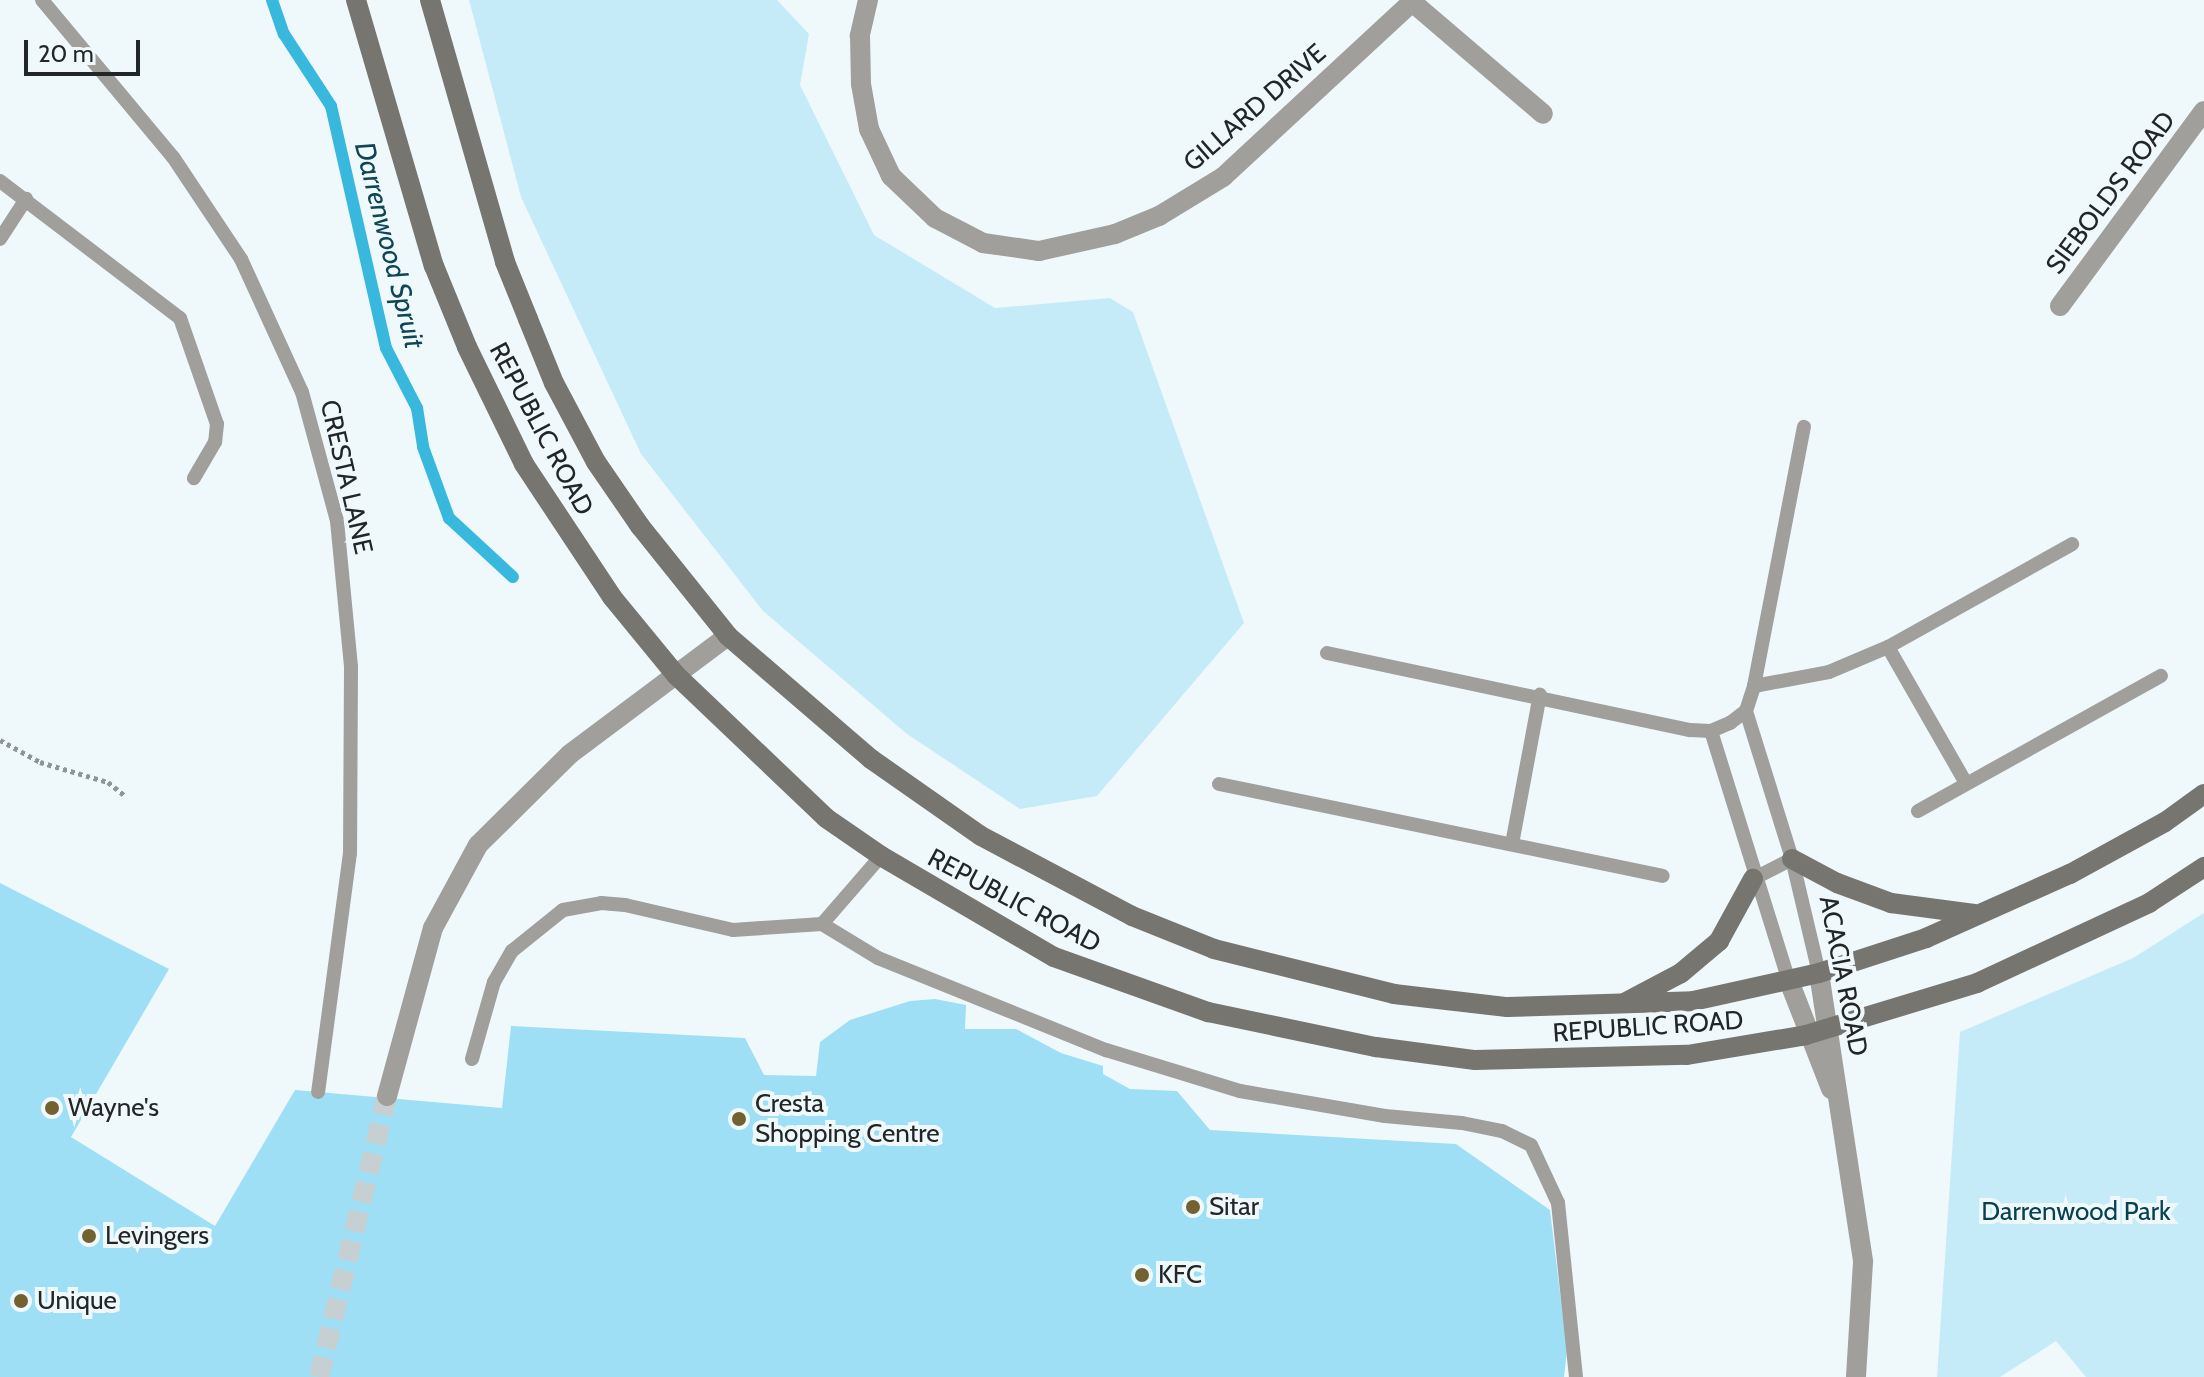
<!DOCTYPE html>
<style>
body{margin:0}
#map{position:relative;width:2204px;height:1377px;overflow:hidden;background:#eff9fc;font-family:Cabin,sans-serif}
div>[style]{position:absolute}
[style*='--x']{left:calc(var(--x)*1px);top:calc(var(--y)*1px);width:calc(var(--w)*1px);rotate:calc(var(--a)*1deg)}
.green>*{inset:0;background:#c6ebf8}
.stream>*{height:12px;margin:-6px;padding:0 6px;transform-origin:6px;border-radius:6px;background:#37b8dc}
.building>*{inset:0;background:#9fdff5}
.tertiary-tunnel>*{height:20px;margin-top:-10px;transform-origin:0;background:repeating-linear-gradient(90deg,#c6cfd1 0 20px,transparent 0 30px)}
.path>*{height:5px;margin-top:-2.5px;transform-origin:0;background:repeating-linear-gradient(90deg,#8e9597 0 4px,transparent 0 8px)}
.service>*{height:14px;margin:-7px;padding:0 7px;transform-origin:7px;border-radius:7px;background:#a09f9b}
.minor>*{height:20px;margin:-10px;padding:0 10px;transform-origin:10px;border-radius:10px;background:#a09f9b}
.tertiary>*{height:20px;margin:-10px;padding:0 10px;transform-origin:10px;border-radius:10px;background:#a09f9b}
.secondary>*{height:20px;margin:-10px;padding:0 10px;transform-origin:10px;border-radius:10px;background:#767570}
.dots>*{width:22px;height:22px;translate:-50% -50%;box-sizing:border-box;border:4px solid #eff9fc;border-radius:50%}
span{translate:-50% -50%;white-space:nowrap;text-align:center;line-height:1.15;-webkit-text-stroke:8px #eff9fc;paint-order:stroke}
.street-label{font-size:26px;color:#222627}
.poi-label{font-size:26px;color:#222627}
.left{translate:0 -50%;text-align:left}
.park-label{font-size:26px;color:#084150}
.water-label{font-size:28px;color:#0f4554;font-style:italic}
.scale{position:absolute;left:24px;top:40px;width:116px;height:36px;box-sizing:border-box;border:4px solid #222627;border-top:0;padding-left:10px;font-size:24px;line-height:28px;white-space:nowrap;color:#222627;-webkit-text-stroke:6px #eff9fc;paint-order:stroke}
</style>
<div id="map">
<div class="green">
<i style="clip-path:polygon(469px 0,777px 0,809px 34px,800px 85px,874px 235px,995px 308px,1110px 298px,1133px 312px,1244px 623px,1097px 796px,1020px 809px,907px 734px,763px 611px,641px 454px,521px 197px)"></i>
<i style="clip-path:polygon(2204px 913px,2204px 1377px,2086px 1377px,2056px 1341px,2000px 1377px,1937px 1377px,1960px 1032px,2133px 958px)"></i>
</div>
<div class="stream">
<i style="--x:272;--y:0;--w:36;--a:71"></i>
<i style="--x:284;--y:34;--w:86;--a:56.9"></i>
<i style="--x:331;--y:106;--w:248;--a:77.2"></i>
<i style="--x:386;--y:348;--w:68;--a:62.7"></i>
<i style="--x:417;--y:408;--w:39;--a:81"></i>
<i style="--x:423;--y:447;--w:76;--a:69.9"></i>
<i style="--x:449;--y:518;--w:87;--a:42.7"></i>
</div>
<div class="building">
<i style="clip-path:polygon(0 883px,169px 969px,71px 1137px,215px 1226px,295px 1090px,502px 1108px,511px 1026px,745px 1038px,764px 1075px,816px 1076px,820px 1042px,850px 1020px,910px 1001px,935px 999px,966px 1005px,965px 1029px,1016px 1029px,1061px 1053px,1103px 1066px,1103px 1074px,1130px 1089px,1177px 1091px,1210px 1130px,1456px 1144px,1550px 1210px,1567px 1351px,1564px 1377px,0 1377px)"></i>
</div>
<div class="tertiary-tunnel">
<i style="--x:319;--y:1377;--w:289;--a:-76.4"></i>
</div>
<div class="path">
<i style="--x:0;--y:740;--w:46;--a:28.8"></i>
<i style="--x:40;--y:762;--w:71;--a:16.4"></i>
<i style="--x:108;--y:782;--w:22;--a:39"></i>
</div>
<div class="service">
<i style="--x:42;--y:0;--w:204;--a:50.2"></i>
<i style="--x:173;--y:157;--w:123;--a:56.3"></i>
<i style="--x:241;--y:259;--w:146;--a:65.4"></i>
<i style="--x:302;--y:392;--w:134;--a:74.8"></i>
<i style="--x:337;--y:521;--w:147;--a:84.5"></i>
<i style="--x:351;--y:667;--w:186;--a:90.3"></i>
<i style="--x:350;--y:853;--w:241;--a:97.6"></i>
<i style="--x:0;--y:181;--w:226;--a:37.3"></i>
<i style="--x:180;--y:318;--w:112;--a:70.8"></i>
<i style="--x:217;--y:424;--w:18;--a:96"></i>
<i style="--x:215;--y:442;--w:42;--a:120.3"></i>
<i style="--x:0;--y:239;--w:48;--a:-57"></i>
<i style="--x:1888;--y:647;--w:157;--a:60.2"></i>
<i style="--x:1327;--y:653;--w:371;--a:12"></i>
<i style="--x:1690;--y:730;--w:21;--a:3"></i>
<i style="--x:1711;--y:731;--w:21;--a:-23"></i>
<i style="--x:1730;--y:723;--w:20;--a:-37"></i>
<i style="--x:1746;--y:711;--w:26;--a:-72"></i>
<i style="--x:1754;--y:686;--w:264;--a:-79.1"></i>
<i style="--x:1754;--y:686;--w:76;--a:-10.6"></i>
<i style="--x:1829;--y:672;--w:64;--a:-23"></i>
<i style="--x:1888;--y:647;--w:211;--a:-29.2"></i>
<i style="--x:1746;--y:711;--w:155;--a:72.7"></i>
<i style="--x:1792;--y:859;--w:117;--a:76.7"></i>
<i style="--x:1711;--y:731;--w:262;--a:72.7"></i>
<i style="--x:1219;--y:784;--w:453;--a:11.7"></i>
<i style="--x:1918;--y:811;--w:278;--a:-29.1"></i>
<i style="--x:1512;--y:844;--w:152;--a:-79.4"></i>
<i style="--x:881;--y:856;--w:90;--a:130.9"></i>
<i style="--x:822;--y:924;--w:66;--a:31.3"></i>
<i style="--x:878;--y:958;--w:246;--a:22"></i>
<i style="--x:1106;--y:1050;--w:140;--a:17"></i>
<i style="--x:1240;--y:1091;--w:147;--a:9.8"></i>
<i style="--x:1385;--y:1116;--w:77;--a:5.2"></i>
<i style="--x:1462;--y:1123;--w:41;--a:11.3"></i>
<i style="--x:1502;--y:1131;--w:32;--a:26"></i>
<i style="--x:1531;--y:1145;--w:64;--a:65"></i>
<i style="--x:1558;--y:1203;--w:175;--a:84.1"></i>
<i style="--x:1753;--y:879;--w:44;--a:-27.1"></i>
<i style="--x:472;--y:1059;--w:80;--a:-74.1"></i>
<i style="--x:494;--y:982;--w:36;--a:-60"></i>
<i style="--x:512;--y:951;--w:65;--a:-38.8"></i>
<i style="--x:563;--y:910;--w:39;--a:-10"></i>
<i style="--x:601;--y:903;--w:24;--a:5"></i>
<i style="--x:625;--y:905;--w:111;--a:13"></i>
<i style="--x:733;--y:930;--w:89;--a:-3.9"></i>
</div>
<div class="minor">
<i style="--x:868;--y:0;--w:37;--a:103"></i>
<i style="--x:860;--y:36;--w:48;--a:88.8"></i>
<i style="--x:861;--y:84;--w:46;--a:79.9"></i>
<i style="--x:869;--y:129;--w:52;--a:64.9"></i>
<i style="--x:891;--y:176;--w:61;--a:43.7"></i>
<i style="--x:935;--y:218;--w:54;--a:27.5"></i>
<i style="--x:983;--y:243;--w:57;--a:8.1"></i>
<i style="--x:1039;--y:251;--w:78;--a:-12.6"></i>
<i style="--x:1115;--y:234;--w:48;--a:-22.2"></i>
<i style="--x:1159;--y:216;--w:75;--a:-31.4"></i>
<i style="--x:1223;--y:177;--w:260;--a:-42.8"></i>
<i style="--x:1412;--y:2;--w:172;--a:40.5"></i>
<i style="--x:2060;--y:306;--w:242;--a:-53.6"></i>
<i style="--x:1819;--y:973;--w:292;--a:81.3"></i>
<i style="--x:1863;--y:1262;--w:115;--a:93.5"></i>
<i style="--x:1789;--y:981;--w:116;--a:68.7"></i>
</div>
<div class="tertiary">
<i style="--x:387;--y:1096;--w:174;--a:-74.7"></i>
<i style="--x:433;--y:928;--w:94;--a:-61.5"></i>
<i style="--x:478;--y:845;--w:129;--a:-44.7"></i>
<i style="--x:570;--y:754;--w:197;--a:-36.8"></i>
</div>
<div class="secondary">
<i style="--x:356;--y:0;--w:277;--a:73.7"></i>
<i style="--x:434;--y:266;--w:87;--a:67.8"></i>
<i style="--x:467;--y:347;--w:130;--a:64"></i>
<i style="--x:524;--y:464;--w:159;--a:56.5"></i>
<i style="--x:612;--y:597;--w:101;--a:50.6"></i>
<i style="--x:676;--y:675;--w:207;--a:43.6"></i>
<i style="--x:826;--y:818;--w:67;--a:34.6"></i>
<i style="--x:881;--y:856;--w:200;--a:30.3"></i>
<i style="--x:1054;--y:957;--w:164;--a:19.7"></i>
<i style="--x:1208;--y:1012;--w:172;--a:11.8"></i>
<i style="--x:1376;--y:1047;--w:100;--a:7.5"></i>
<i style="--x:1475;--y:1060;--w:212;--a:-1.4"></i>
<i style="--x:1687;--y:1055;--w:121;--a:-9.5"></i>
<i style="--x:1806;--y:1035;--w:179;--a:-16.9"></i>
<i style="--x:1977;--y:983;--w:190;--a:-24.9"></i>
<i style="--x:2149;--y:903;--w:66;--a:-33.2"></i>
<i style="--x:430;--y:0;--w:273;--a:74"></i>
<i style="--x:505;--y:262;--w:61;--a:68"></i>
<i style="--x:528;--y:319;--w:69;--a:67.9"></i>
<i style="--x:554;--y:383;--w:89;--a:62"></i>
<i style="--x:596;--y:462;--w:78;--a:55.5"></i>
<i style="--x:640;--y:526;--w:141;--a:51.3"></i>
<i style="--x:728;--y:636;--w:189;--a:40.7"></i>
<i style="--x:871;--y:759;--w:134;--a:35"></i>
<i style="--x:981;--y:836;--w:171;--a:27.9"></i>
<i style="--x:1132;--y:916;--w:88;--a:21.9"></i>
<i style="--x:1214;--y:949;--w:186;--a:14"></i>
<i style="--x:1394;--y:994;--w:114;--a:6.6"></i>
<i style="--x:1507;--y:1007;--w:186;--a:-1.8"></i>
<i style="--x:1693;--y:1001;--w:129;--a:-12.5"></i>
<i style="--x:1819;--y:973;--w:113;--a:-18.1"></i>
<i style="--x:1926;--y:938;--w:158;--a:-24"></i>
<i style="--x:2070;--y:874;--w:108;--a:-28.7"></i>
<i style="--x:2165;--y:822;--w:48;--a:-35.7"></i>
<i style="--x:1792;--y:859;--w:51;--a:28.1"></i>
<i style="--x:1837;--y:883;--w:58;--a:20.3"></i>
<i style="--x:1891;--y:903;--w:84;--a:7.5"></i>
<i style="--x:1626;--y:1002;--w:62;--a:-27.8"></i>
<i style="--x:1681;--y:973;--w:50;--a:-40.1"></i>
<i style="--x:1719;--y:941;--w:71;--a:-61.3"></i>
</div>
<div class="dots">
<i style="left:52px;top:1108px;background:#71622f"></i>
<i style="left:739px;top:1119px;background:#71622f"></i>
<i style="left:1193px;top:1207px;background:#71622f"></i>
<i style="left:89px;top:1236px;background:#71622f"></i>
<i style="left:1142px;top:1275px;background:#71622f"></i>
<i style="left:21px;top:1301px;background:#71622f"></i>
</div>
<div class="street-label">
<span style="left:1255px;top:108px;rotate:-41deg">GILLARD DRIVE</span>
<span style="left:2111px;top:193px;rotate:-53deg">SIEBOLDS ROAD</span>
<span style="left:541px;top:429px;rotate:62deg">REPUBLIC ROAD</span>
<span style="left:346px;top:477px;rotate:77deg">CRESTA LANE</span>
<span style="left:1014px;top:901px;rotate:28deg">REPUBLIC ROAD</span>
<span style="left:1843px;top:976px;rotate:79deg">ACACIA ROAD</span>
<span style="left:1648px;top:1027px;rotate:-4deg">REPUBLIC ROAD</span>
</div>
<div class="poi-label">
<span class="left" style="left:755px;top:1119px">Cresta<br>Shopping Centre</span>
<span class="left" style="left:68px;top:1108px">Wayne's</span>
<span class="left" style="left:1209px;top:1207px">Sitar</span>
<span class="left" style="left:105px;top:1236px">Levingers</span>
<span class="left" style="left:1158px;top:1275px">KFC</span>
<span class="left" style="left:37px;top:1301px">Unique</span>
</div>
<div class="park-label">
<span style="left:2076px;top:1212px">Darrenwood Park</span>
</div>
<div class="water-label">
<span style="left:390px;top:245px;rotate:76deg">Darrenwood Spruit</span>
</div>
<div class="scale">20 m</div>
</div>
